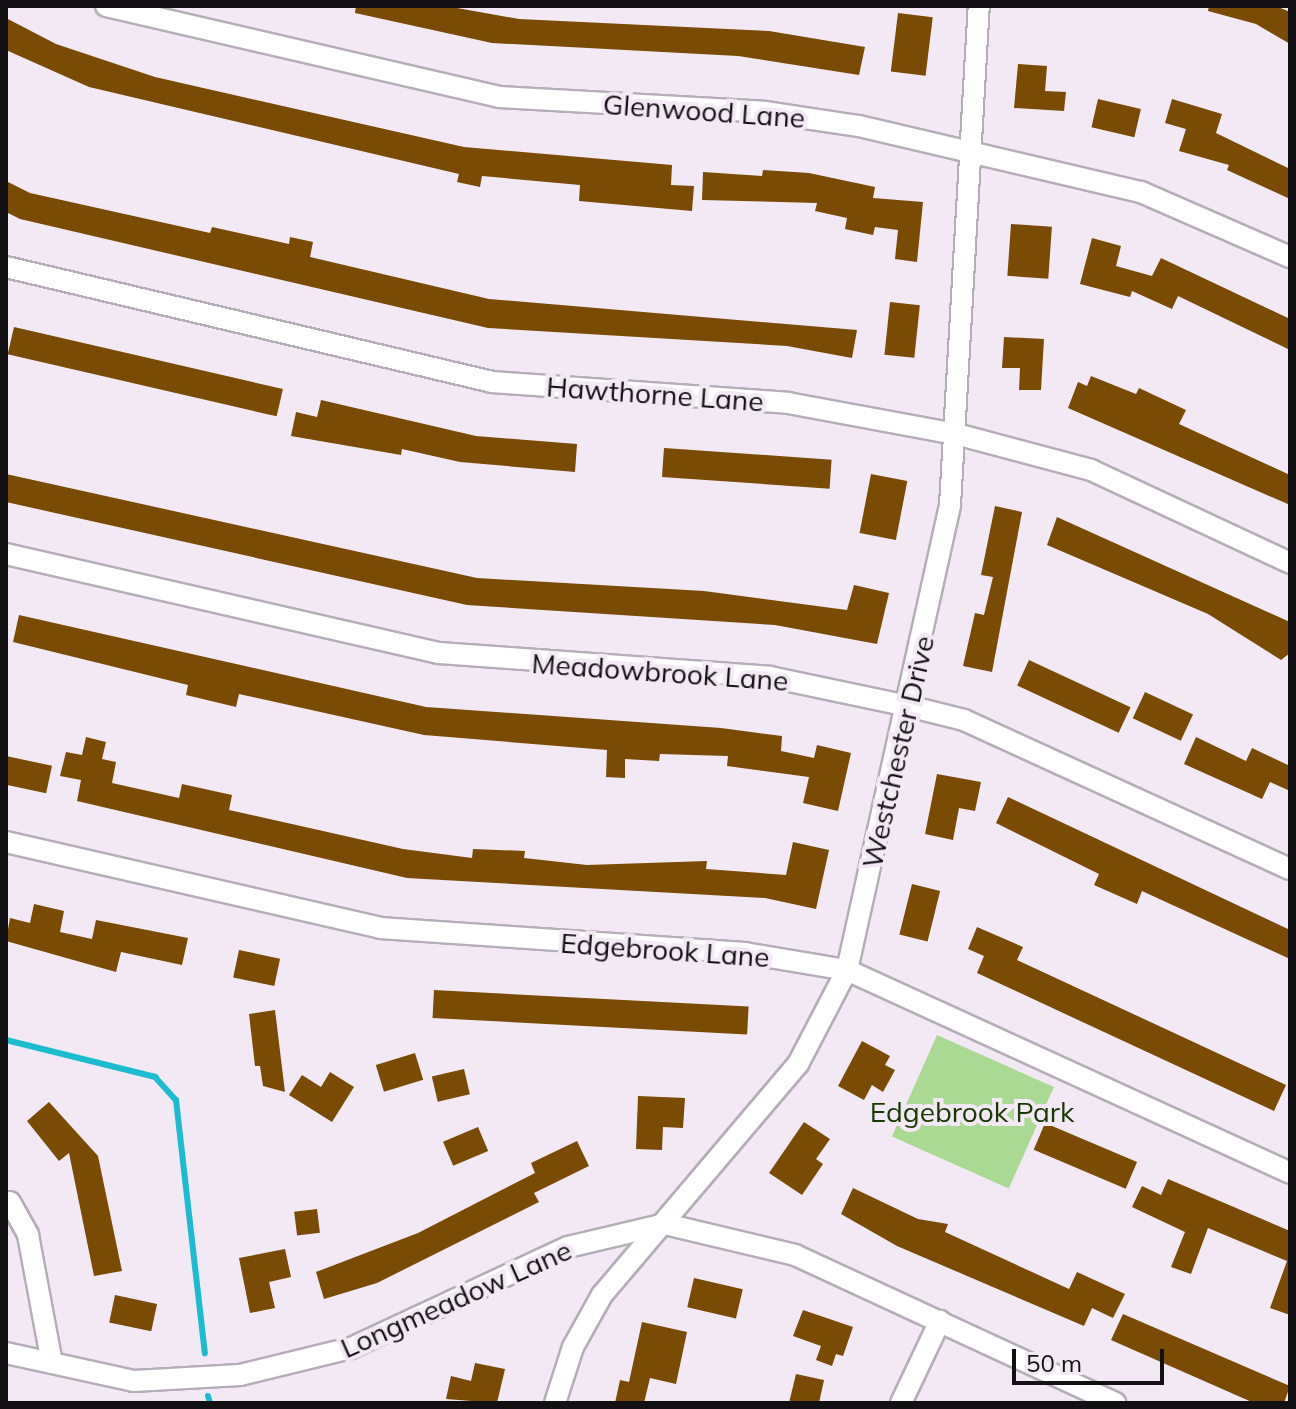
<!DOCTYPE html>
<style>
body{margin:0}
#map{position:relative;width:1296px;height:1409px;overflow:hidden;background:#f2e9f4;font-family:Mulish,sans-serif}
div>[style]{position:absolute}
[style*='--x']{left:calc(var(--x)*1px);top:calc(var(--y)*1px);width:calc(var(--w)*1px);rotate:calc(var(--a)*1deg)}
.green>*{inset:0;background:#aad994;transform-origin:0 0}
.stream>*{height:6px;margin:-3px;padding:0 3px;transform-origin:3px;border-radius:3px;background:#1dbbd0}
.building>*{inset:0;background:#794b04;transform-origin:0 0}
.roads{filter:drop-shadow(2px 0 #b5adb7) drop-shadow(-2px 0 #b5adb7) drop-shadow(0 2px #b5adb7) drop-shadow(0 -2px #b5adb7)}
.minor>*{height:20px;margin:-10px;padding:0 10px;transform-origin:10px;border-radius:10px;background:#fff}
span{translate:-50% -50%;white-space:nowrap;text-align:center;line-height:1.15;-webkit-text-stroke:8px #f2e9f4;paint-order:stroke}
.street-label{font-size:28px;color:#131013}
.park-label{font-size:28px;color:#173900}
.frame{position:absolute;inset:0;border:8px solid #131013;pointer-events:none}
.scale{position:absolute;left:1012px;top:1349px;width:152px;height:36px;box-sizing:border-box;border:4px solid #131013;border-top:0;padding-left:10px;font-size:24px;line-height:28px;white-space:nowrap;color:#131013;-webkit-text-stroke:6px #f2e9f4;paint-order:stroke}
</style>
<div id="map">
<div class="green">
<i style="left:937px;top:1035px;width:128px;height:111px;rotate:24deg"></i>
</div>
<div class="stream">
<i style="--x:6;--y:1040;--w:154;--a:13.9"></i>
<i style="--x:155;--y:1077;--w:31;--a:48"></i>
<i style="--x:176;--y:1100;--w:255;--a:83.5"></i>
<i style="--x:208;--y:1396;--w:7;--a:74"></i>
</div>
<div class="building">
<i style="clip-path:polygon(356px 6px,446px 6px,519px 19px,769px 31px,865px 47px,859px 75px,738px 56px,492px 43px,355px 13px)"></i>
<i style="clip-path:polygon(1209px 6px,1276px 6px,1290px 12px,1290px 44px,1256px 24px,1208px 11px)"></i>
<i style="left:898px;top:13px;width:35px;height:59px;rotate:7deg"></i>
<i style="clip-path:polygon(6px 18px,56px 44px,155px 77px,464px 147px,672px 165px,671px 185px,694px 186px,692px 211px,579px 201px,580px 185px,482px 176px,480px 187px,457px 182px,459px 174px,89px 87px,6px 50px)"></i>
<i style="clip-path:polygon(1018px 64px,1047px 66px,1045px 91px,1066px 92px,1064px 111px,1014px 108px)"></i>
<i style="left:1098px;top:99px;width:44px;height:29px;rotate:13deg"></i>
<i style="clip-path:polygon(1172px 99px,1222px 114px,1216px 133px,1290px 169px,1290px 199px,1227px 170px,1229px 165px,1179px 151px,1186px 129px,1165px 123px)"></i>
<i style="clip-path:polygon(763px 170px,809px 173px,875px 187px,873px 198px,923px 202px,917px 262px,895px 259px,898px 230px,875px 227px,873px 235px,845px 229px,847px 218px,815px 211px,817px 203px,702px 200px,703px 172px,762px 176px)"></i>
<i style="clip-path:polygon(6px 181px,30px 193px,210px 233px,212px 227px,289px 244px,290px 237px,313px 242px,310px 257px,489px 299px,857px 330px,852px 358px,787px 346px,488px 328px,20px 219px,6px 212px)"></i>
<i style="left:1011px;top:224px;width:41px;height:52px;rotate:4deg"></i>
<i style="clip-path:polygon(1092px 238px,1121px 246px,1116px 266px,1152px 276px,1161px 258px,1290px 319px,1290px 350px,1178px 296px,1172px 309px,1132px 291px,1130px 297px,1080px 284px)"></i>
<i style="left:890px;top:302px;width:30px;height:53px;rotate:6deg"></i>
<i style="left:14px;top:327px;width:276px;height:28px;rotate:13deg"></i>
<i style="clip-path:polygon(1004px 337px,1044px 339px,1041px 390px,1019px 390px,1020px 368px,1002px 368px)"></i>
<i style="clip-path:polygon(1091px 376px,1136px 394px,1139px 388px,1186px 410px,1179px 424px,1290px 475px,1290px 505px,1068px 408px,1078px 382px,1087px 386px)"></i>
<i style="clip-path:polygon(321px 400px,476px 436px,577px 444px,575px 472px,460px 462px,402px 449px,401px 455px,291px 436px,296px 412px,317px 417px)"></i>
<i style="left:664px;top:448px;width:168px;height:29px;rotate:4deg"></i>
<i style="clip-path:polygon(6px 474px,477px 578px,704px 591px,847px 610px,854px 585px,889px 593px,877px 644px,775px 625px,467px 605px,6px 502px)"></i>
<i style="left:871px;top:474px;width:37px;height:60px;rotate:11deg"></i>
<i style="clip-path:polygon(995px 506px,1022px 512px,992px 672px,963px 666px,975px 613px,984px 615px,993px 577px,981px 575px)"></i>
<i style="clip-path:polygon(1057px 517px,1290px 622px,1290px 653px,1281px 660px,1208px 614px,1047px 545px)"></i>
<i style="clip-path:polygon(19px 615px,426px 707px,721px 728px,782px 736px,781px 751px,814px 758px,817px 745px,851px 753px,838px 811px,803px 803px,809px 777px,727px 766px,728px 756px,660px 754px,659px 761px,625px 759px,625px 778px,606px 777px,607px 750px,424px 735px,239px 694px,236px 707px,186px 695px,188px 685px,13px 642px)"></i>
<i style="left:1029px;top:660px;width:112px;height:28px;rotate:25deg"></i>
<i style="left:1145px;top:692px;width:53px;height:29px;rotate:25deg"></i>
<i style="clip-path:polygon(86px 737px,106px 742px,102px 759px,116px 762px,112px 783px,179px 798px,182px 784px,232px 795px,229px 810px,403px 849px,472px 858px,473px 849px,525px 851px,524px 858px,587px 865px,707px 861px,706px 869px,786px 875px,793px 842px,829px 850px,816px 909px,765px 898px,407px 878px,77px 801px,81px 780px,60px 776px,66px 752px,82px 755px)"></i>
<i style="clip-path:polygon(1196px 737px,1246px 761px,1252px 748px,1290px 766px,1290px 791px,1270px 782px,1262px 799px,1184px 764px)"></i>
<i style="left:6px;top:756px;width:47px;height:28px;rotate:12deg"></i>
<i style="clip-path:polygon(937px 774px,981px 782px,975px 811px,959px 808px,953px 840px,925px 834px)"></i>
<i style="clip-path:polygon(1008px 797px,1290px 930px,1290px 959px,1142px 891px,1137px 904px,1094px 885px,1099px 874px,996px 823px)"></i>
<i style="left:912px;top:884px;width:29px;height:52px;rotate:14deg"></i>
<i style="clip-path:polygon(34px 904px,64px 911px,60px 932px,92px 939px,96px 920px,188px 938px,182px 965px,121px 952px,116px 972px,6px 941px,10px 918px,30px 923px)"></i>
<i style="clip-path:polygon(977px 927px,1023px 947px,1017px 960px,1286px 1085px,1274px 1111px,977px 973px,984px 956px,968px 949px)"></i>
<i style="left:239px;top:950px;width:42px;height:28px;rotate:12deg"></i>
<i style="left:434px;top:990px;width:315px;height:28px;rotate:3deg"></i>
<i style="clip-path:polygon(275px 1010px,285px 1092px,263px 1086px,260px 1066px,255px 1066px,249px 1014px)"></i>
<i style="clip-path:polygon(862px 1041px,890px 1056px,885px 1065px,895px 1070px,883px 1092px,872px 1085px,864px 1100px,838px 1086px)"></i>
<i style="left:415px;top:1053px;width:28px;height:41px;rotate:73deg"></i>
<i style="left:464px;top:1069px;width:26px;height:33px;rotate:77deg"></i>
<i style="clip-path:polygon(330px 1072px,354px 1087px,332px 1122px,289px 1095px,302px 1075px,321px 1087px)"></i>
<i style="clip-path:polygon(638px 1096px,685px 1098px,683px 1128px,663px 1127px,662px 1150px,636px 1149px)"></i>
<i style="clip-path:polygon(49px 1102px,98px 1156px,122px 1271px,94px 1276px,69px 1153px,59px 1161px,27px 1121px)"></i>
<i style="clip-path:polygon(804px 1122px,830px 1139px,816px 1159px,823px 1164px,802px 1195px,769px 1173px)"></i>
<i style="left:1045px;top:1123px;width:100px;height:29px;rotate:23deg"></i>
<i style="left:478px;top:1127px;width:26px;height:38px;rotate:67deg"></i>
<i style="clip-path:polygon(577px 1141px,589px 1166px,534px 1193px,539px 1202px,377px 1283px,324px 1299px,316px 1272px,418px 1233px,535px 1173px,531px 1163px)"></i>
<i style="clip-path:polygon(1168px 1179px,1290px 1231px,1290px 1315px,1270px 1308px,1287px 1261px,1208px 1228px,1191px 1274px,1171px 1267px,1185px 1232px,1132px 1207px,1142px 1186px,1161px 1195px)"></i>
<i style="clip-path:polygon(853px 1188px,918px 1219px,948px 1224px,945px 1232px,1069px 1289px,1077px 1272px,1125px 1294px,1113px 1318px,1092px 1308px,1084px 1326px,897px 1246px,841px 1214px)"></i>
<i style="left:317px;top:1209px;width:24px;height:23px;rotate:83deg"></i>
<i style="clip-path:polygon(285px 1249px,291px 1277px,269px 1282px,275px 1308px,250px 1313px,239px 1258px)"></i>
<i style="left:694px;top:1278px;width:50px;height:30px;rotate:13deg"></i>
<i style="left:115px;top:1295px;width:43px;height:28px;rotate:12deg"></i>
<i style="clip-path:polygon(803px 1310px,853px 1327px,843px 1356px,836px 1354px,832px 1366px,816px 1360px,821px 1346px,793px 1336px)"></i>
<i style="clip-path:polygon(1123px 1314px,1290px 1386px,1284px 1403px,1254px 1403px,1111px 1340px)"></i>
<i style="clip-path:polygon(642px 1322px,687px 1332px,676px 1384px,650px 1378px,644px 1403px,615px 1403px,620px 1380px,629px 1382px)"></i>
<i style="clip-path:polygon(475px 1363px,505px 1369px,497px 1403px,446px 1399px,451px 1376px,471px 1381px)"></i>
<i style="clip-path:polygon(796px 1374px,824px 1380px,819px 1403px,789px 1403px)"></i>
</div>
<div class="roads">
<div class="minor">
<i style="--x:106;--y:6;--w:403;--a:13"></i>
<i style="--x:499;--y:97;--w:266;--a:3.2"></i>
<i style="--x:765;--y:112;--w:95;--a:8.5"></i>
<i style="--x:859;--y:126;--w:290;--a:13.2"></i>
<i style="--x:1141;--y:192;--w:163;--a:23.6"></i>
<i style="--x:6;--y:267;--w:498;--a:13.3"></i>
<i style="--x:491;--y:382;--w:298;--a:4"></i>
<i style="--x:788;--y:403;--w:171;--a:10.5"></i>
<i style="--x:956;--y:434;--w:140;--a:14.9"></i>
<i style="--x:1091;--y:470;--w:220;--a:25"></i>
<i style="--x:6;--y:554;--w:444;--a:12.9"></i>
<i style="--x:439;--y:653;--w:332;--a:4.1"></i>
<i style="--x:770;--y:677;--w:141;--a:11.9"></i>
<i style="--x:908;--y:706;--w:58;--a:14"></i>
<i style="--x:964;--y:720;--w:358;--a:24.6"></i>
<i style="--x:6;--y:842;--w:384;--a:12.9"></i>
<i style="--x:380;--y:928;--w:366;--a:3.9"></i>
<i style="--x:745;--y:953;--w:103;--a:9.5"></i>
<i style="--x:847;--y:970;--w:487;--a:24.6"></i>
<i style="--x:10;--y:1202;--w:38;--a:61"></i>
<i style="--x:28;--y:1235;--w:130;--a:79.4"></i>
<i style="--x:6;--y:1353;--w:131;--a:12.3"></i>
<i style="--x:134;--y:1381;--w:106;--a:-3.2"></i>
<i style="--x:240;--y:1375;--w:114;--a:-13.7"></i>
<i style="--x:351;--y:1348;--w:239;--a:-25"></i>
<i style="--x:568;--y:1247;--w:100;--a:-13.3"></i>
<i style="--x:665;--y:1224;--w:134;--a:13.4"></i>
<i style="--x:795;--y:1255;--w:353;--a:24.8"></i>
<i style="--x:555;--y:1403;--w:59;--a:-72.2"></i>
<i style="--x:573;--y:1347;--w:60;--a:-60.9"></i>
<i style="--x:602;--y:1295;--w:303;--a:-49.7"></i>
<i style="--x:798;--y:1064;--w:106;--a:-62.5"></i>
<i style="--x:847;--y:970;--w:476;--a:-77.5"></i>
<i style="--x:950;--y:505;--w:500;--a:-86.7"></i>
<i style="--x:901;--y:1403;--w:91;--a:-64.6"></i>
</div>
</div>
<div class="street-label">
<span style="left:704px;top:111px;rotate:4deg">Glenwood Lane</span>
<span style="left:655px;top:394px;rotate:4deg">Hawthorne Lane</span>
<span style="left:660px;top:672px;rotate:4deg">Meadowbrook Lane</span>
<span style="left:898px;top:752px;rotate:-77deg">Westchester Drive</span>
<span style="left:665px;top:950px;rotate:4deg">Edgebrook Lane</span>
<span style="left:456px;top:1299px;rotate:-24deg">Longmeadow Lane</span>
</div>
<div class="park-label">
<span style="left:972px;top:1112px">Edgebrook Park</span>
</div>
<div class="frame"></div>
<div class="scale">50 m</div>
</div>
